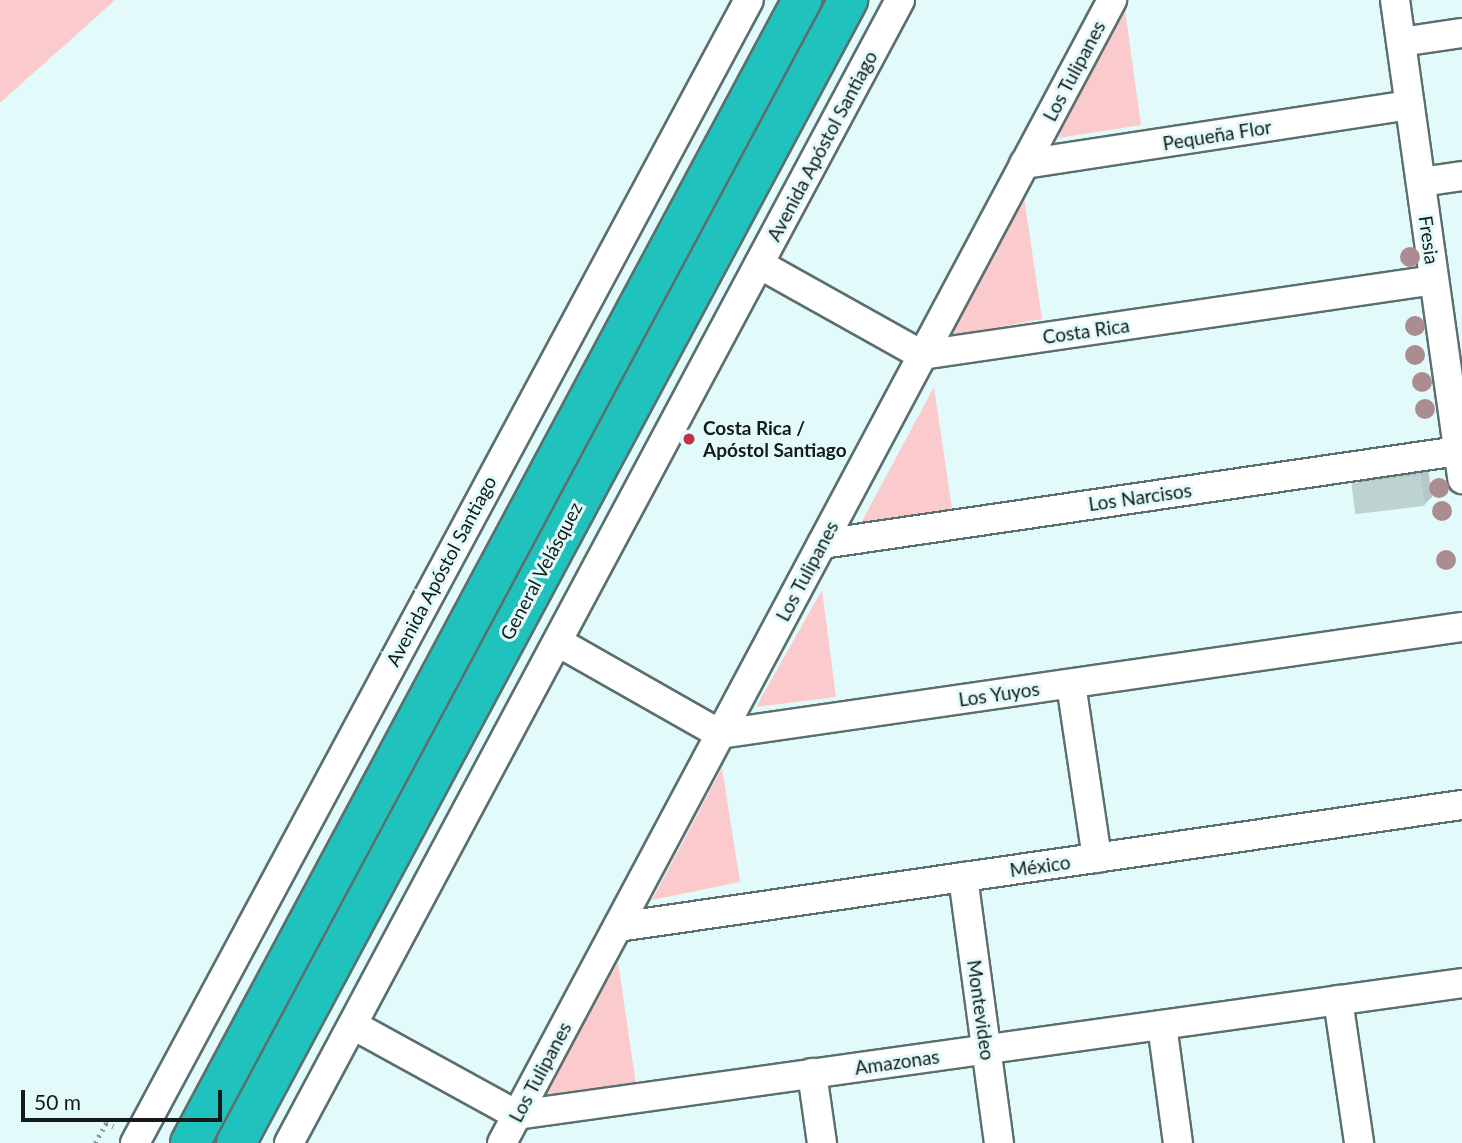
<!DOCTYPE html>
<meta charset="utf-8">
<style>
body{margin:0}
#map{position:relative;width:1462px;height:1143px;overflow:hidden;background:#e2faf9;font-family:Lato,sans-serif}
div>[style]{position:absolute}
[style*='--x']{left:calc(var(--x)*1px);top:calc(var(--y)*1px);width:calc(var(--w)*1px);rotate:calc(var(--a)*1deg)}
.green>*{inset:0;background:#fbcacc}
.shadow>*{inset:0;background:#0003}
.building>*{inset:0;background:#bcd3d1;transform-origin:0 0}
.path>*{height:4.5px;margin-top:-2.25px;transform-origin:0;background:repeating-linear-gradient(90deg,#849594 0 2px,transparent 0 7px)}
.roads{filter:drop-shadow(2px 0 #5b706e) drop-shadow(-2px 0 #5b706e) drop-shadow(0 2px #5b706e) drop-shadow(0 -2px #5b706e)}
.minor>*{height:28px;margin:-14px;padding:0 14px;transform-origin:14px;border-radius:14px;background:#fff}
.highway>*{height:38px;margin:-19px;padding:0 19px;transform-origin:19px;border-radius:19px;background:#20c2bd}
.trees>*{width:20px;height:20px;margin:-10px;border-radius:50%;background:#ab8c90}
.dots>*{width:19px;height:19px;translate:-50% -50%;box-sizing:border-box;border:4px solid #e2faf9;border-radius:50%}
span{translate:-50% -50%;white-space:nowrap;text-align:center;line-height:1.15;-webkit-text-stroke:6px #e2faf9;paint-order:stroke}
.street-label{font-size:19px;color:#131b1a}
.poi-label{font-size:19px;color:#131b1a;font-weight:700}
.left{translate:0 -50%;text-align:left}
.scale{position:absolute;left:21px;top:1090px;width:201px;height:32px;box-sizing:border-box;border:4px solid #131b1a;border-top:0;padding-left:9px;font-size:21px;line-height:24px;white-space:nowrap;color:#131b1a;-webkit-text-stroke:5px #e2faf9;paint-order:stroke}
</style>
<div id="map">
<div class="green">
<i style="clip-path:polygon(0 0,115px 0,0 103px)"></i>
<i style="clip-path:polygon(1124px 3px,1141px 125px,1058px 138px)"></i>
<i style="clip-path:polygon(1024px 197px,1042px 319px,951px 336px)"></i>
<i style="clip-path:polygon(934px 387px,952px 509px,861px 523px)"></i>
<i style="clip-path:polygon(822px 590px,836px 697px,756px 707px)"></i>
<i style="clip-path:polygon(722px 768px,740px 882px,652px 900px)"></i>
<i style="clip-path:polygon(618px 962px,636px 1084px,543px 1099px)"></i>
</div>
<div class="shadow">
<i style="clip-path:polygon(1428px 468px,1432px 497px,1424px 505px,1354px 486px,1362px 478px)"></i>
</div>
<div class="building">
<i style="left:1421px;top:475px;width:31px;height:70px;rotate:83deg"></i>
</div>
<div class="path">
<i style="--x:95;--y:1143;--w:23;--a:-61"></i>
<i style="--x:106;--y:1123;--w:8;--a:23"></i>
</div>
<div class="roads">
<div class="minor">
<i style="--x:1395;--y:0;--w:484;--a:82"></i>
<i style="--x:1401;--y:42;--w:62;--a:-8.4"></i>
<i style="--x:1024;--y:164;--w:390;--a:-8.7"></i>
<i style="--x:1421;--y:182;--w:41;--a:-8.3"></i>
<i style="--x:759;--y:264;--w:187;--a:29.2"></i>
<i style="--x:922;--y:355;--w:517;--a:-8.33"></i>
<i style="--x:822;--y:544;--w:643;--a:-8.32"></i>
<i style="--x:558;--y:642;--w:186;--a:29.6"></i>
<i style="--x:720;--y:734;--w:750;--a:-8.21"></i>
<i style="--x:1071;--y:684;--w:176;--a:81.5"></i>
<i style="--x:963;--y:877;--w:268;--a:82.3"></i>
<i style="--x:618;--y:927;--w:853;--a:-8.23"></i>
<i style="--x:1338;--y:1000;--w:145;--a:81.6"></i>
<i style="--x:353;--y:1025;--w:187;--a:28.8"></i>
<i style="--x:517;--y:1115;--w:954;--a:-7.95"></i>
<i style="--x:1162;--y:1025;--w:119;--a:82.3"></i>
<i style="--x:812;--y:1073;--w:71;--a:81.9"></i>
<i style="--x:135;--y:1143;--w:1297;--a:-61.76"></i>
<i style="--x:289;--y:1143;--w:1296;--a:-61.87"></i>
<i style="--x:502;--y:1143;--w:1296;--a:-61.91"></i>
</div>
<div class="highway">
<i style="--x:190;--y:1143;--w:1297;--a:-61.83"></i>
<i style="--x:236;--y:1143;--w:1297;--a:-61.83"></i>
</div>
</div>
<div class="trees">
<i style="left:1410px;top:257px"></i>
<i style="left:1415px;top:326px"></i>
<i style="left:1415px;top:355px"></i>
<i style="left:1422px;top:382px"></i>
<i style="left:1425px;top:409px"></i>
<i style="left:1439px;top:488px"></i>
<i style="left:1442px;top:511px"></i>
<i style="left:1446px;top:560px"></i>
</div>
<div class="dots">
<i style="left:689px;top:439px;background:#c3324c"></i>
</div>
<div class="street-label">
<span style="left:1074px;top:71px;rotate:-62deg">Los Tulipanes</span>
<span style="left:1217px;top:135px;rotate:-9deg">Pequeña Flor</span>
<span style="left:822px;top:146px;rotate:-62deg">Avenida Apóstol Santiago</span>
<span style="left:1429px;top:240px;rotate:82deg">Fresia</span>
<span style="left:1086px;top:331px;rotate:-8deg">Costa Rica</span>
<span style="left:1140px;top:497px;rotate:-8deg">Los Narcisos</span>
<span style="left:441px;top:571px;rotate:-62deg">Avenida Apóstol Santiago</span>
<span style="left:541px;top:571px;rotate:-62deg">General Velásquez</span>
<span style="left:807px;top:571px;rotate:-62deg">Los Tulipanes</span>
<span style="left:999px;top:694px;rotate:-8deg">Los Yuyos</span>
<span style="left:1040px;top:866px;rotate:-8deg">México</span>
<span style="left:981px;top:1010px;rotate:82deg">Montevideo</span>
<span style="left:897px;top:1062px;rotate:-8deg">Amazonas</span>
<span style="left:540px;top:1072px;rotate:-62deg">Los Tulipanes</span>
</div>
<div class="poi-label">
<span class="left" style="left:703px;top:439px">Costa Rica /<br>Apóstol Santiago</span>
</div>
<div class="scale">50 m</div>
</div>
